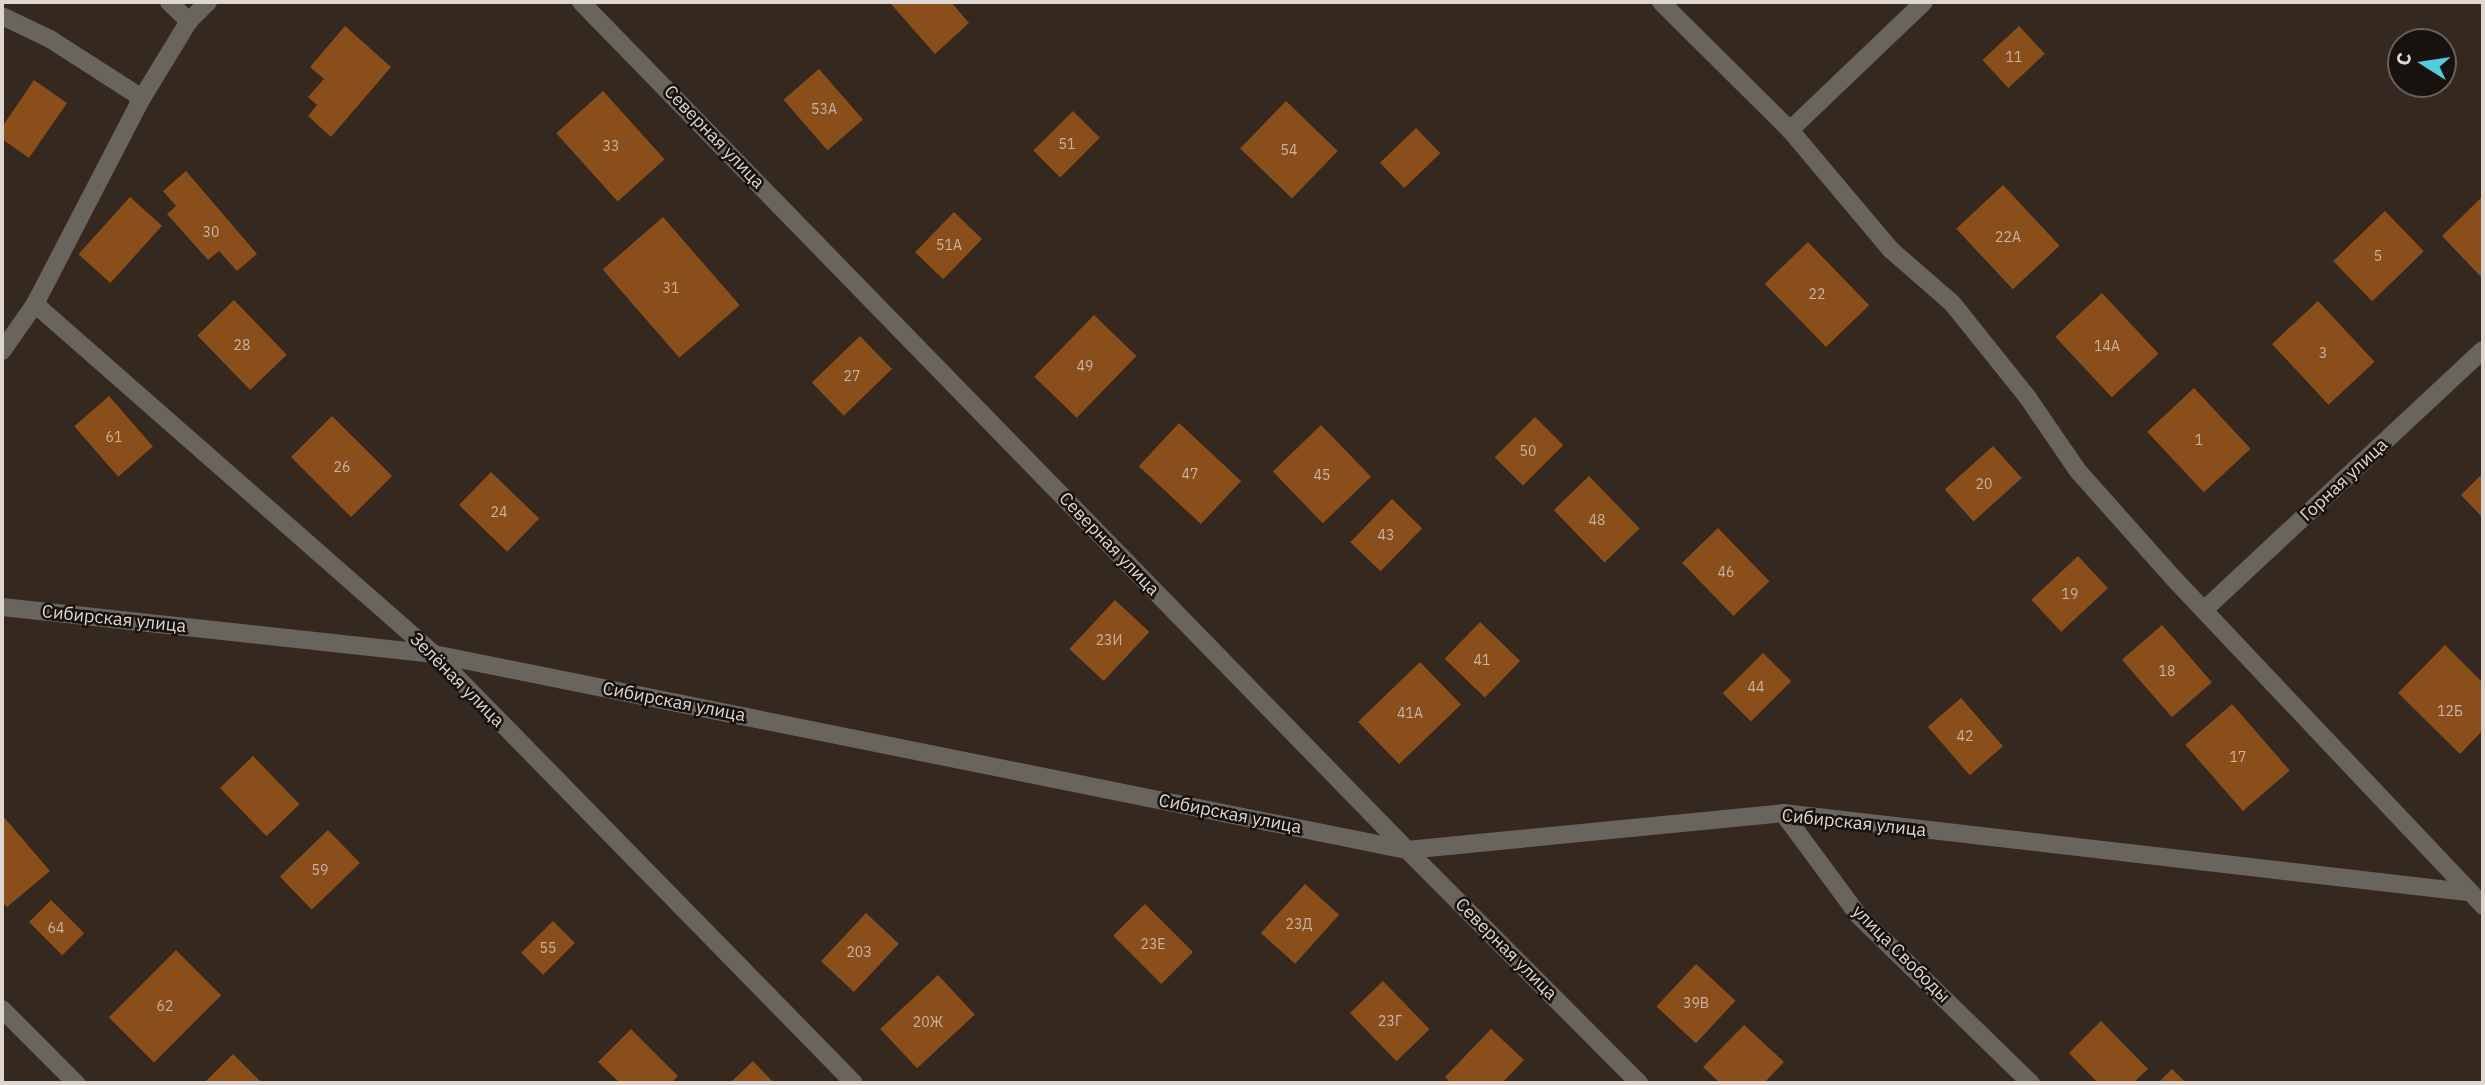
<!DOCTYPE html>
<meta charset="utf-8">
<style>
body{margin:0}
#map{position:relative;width:2485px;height:1085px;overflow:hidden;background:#34281f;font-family:"IBM Plex Sans",sans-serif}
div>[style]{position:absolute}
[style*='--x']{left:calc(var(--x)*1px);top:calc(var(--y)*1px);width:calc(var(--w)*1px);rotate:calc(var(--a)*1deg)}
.building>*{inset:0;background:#8a4e1b;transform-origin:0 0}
.minor>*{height:18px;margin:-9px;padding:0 9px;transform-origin:9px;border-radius:9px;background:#6a645f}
span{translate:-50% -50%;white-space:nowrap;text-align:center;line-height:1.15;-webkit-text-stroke:5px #18120e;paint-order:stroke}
.number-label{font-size:14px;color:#c9b4a3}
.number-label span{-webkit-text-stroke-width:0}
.street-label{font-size:18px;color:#ded6d0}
.frame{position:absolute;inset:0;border:4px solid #ded6d0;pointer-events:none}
.north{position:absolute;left:2387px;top:28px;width:70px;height:70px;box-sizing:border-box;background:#18120e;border:2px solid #67605c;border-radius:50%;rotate:282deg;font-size:19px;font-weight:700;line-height:28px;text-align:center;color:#ded6d0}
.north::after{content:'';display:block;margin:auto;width:24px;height:32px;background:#54cadd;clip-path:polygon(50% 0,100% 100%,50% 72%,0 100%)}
</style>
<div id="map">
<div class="building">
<i style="clip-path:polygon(893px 2px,951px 2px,969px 23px,935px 54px,891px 4px)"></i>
<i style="clip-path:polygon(345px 26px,391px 67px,331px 137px,308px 116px,317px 105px,308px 97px,324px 79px,310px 67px)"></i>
<i style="left:2019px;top:26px;width:38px;height:50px;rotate:47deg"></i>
<i style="left:819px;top:69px;width:67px;height:47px;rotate:49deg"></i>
<i style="clip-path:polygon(34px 80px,67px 103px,29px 158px,2px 139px,2px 127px)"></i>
<i style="left:603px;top:91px;width:92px;height:63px;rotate:48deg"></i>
<i style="left:1286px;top:101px;width:72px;height:66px;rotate:44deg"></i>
<i style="left:1073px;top:111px;width:38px;height:56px;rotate:45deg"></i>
<i style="left:1416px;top:128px;width:35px;height:50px;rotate:46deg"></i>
<i style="clip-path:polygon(186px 171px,257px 254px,237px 271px,219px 251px,208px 260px,167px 214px,176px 206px,163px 191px)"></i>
<i style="left:2003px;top:185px;width:83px;height:64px;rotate:47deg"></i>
<i style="clip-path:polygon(2483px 196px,2483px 279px,2442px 236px)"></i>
<i style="left:130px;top:197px;width:43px;height:77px;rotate:42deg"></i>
<i style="left:2385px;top:211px;width:56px;height:72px;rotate:46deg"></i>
<i style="left:954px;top:212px;width:39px;height:56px;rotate:44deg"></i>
<i style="left:663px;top:217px;width:117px;height:80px;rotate:49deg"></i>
<i style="left:1808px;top:242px;width:88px;height:60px;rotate:46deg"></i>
<i style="left:2102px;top:293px;width:83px;height:64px;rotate:47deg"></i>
<i style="left:234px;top:300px;width:76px;height:51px;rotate:46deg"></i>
<i style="left:2318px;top:301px;width:83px;height:63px;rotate:47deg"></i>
<i style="left:1094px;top:315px;width:59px;height:86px;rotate:44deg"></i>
<i style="left:860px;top:336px;width:46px;height:67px;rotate:46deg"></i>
<i style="left:2194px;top:388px;width:83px;height:64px;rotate:47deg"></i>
<i style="left:109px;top:396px;width:67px;height:46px;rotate:49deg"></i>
<i style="left:332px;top:416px;width:85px;height:58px;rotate:45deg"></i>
<i style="left:1535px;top:417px;width:40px;height:57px;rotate:45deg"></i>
<i style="left:1179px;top:423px;width:85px;height:59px;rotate:43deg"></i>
<i style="left:1321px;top:425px;width:72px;height:67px;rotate:46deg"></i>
<i style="left:1993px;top:446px;width:43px;height:65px;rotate:48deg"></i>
<i style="left:491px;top:472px;width:67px;height:46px;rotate:44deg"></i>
<i style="clip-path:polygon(2483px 473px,2483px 518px,2461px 495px)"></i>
<i style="left:1589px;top:476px;width:73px;height:49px;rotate:46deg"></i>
<i style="left:1392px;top:499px;width:42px;height:60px;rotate:44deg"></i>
<i style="left:1718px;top:528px;width:74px;height:50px;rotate:46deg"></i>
<i style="left:2078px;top:556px;width:44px;height:64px;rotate:47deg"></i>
<i style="left:1115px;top:600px;width:47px;height:67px;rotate:43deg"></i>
<i style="left:1480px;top:622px;width:56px;height:51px;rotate:44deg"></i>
<i style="left:2162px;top:625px;width:76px;height:53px;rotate:49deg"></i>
<i style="clip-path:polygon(2445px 645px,2483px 683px,2483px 730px,2460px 754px,2398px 693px)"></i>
<i style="left:1763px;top:653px;width:40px;height:57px;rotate:45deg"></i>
<i style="left:1420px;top:662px;width:59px;height:86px;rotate:46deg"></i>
<i style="left:1961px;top:698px;width:64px;height:44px;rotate:49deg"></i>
<i style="left:2232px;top:704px;width:88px;height:62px;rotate:49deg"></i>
<i style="left:253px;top:756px;width:67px;height:46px;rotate:46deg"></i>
<i style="clip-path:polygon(2px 815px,50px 871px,7px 907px,2px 902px)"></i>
<i style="left:328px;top:830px;width:46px;height:67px;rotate:46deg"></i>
<i style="left:1305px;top:884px;width:46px;height:66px;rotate:42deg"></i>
<i style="left:51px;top:900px;width:47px;height:31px;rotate:45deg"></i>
<i style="left:1145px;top:904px;width:68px;height:45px;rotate:45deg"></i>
<i style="left:866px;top:913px;width:45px;height:66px;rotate:43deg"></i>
<i style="left:553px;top:921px;width:31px;height:45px;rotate:45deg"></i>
<i style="left:176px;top:950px;width:64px;height:95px;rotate:45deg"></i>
<i style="left:1696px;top:964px;width:54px;height:58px;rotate:43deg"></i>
<i style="left:938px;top:975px;width:54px;height:79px;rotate:47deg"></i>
<i style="left:1383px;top:981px;width:67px;height:46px;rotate:46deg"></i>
<i style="clip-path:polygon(2101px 1021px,2148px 1069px,2133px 1083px,2098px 1083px,2069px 1053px)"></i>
<i style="clip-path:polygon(1744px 1025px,1784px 1062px,1764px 1083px,1720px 1083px,1703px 1067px)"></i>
<i style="clip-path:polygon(631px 1029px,678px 1076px,671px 1083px,620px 1083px,598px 1062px)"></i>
<i style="clip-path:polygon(1491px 1029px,1524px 1060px,1502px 1083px,1451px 1083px,1445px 1077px)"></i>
<i style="clip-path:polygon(233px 1054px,262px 1083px,204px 1083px)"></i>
<i style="clip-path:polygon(753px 1061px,774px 1083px,730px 1083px)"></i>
<i style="clip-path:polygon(2172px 1069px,2186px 1083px,2158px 1083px)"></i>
</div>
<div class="minor">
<i style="--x:169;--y:2;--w:28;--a:44"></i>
<i style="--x:581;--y:2;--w:1184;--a:45.75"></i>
<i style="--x:1407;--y:850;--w:329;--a:45.1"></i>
<i style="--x:1661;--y:2;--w:182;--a:44.8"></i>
<i style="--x:1790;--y:130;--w:157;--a:49.9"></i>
<i style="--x:1891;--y:250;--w:81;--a:41"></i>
<i style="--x:1952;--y:303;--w:122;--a:51.3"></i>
<i style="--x:2028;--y:398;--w:88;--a:55.6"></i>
<i style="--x:2078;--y:471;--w:149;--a:48.3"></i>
<i style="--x:2177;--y:582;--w:446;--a:46.6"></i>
<i style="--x:2;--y:16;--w:53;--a:25.6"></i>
<i style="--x:50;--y:39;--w:109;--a:32.7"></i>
<i style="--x:1790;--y:130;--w:185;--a:-43.7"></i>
<i style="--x:35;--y:304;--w:531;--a:41.26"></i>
<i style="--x:434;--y:654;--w:600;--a:45.61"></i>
<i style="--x:2;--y:351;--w:57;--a:-54.9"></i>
<i style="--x:35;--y:304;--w:232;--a:-62.6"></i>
<i style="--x:142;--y:98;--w:90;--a:-58.6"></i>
<i style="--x:189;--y:21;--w:27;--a:-45"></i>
<i style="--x:2;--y:607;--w:435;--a:6.2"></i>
<i style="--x:434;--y:654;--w:993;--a:11.39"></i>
<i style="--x:1407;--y:850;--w:378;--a:-5.6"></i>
<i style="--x:1783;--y:813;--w:689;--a:6.59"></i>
<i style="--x:2204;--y:610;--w:381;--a:-43"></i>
<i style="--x:1783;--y:813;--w:128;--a:53.6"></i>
<i style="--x:1859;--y:916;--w:240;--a:44.2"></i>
<i style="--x:2;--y:1009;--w:105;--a:45"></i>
</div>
<div class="number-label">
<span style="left:2014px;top:57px">11</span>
<span style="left:824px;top:109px">53А</span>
<span style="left:1067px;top:144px">51</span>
<span style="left:611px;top:146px">33</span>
<span style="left:1289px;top:150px">54</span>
<span style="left:211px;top:232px">30</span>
<span style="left:2008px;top:237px">22А</span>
<span style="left:949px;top:245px">51А</span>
<span style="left:2378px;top:256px">5</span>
<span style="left:671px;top:288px">31</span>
<span style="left:1817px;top:294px">22</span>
<span style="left:242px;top:345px">28</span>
<span style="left:2107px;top:346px">14А</span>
<span style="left:2323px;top:353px">3</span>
<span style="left:1085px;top:366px">49</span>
<span style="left:852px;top:376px">27</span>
<span style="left:114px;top:437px">61</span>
<span style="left:2199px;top:440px">1</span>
<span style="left:1528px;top:451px">50</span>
<span style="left:342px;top:467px">26</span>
<span style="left:1190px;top:474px">47</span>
<span style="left:1322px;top:475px">45</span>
<span style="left:1984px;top:484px">20</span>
<span style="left:499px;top:512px">24</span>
<span style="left:1597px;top:520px">48</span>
<span style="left:1386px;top:535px">43</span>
<span style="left:1726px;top:572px">46</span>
<span style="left:2070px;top:594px">19</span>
<span style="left:1109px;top:640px">23И</span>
<span style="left:1482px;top:660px">41</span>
<span style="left:2167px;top:671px">18</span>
<span style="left:1756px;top:687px">44</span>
<span style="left:2450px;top:711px">12Б</span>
<span style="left:1410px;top:713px">41А</span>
<span style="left:1965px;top:736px">42</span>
<span style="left:2238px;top:757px">17</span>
<span style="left:320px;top:870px">59</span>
<span style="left:1299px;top:924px">23Д</span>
<span style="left:56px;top:928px">64</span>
<span style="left:1153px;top:944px">23Е</span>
<span style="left:548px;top:948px">55</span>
<span style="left:859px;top:952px">20З</span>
<span style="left:1696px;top:1003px">39В</span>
<span style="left:165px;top:1006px">62</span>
<span style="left:1390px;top:1021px">23Г</span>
<span style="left:928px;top:1022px">20Ж</span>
</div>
<div class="street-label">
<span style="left:714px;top:137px;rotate:46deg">Северная улица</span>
<span style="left:2344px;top:480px;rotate:-43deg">Горная улица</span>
<span style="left:1109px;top:544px;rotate:46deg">Северная улица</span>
<span style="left:114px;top:619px;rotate:6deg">Сибирская улица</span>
<span style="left:457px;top:680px;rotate:45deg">Зелёная улица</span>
<span style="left:674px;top:702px;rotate:11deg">Сибирская улица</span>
<span style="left:1230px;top:814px;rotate:11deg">Сибирская улица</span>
<span style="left:1854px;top:823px;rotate:6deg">Сибирская улица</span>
<span style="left:1506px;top:949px;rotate:45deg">Северная улица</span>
<span style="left:1901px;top:954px;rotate:45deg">улица Свободы</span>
</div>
<div class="frame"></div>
<div class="north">С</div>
</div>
